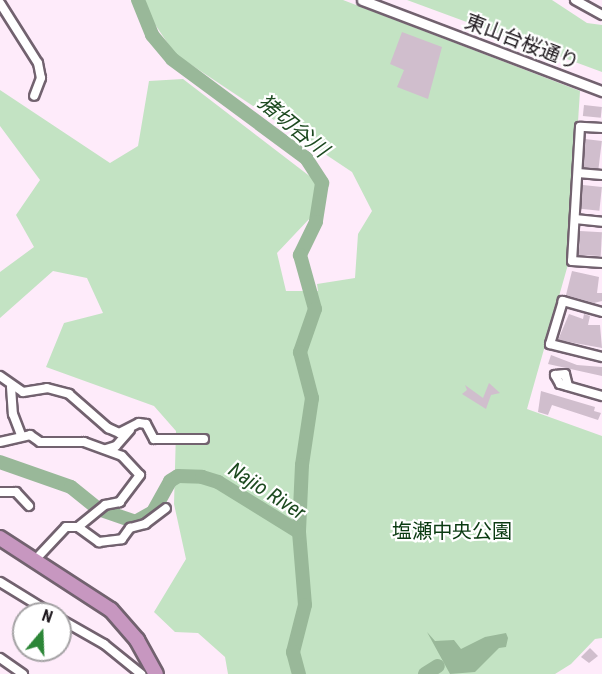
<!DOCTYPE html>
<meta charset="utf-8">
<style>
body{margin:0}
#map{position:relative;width:602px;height:674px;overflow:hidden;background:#feebfa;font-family:"Roboto Condensed","Noto Sans JP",sans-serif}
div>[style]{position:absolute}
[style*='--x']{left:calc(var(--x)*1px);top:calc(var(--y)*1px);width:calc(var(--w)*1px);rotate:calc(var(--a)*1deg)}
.green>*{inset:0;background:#c3e3c3}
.water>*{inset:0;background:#99b899}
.river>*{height:14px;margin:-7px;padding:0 7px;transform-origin:7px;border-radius:7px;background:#99b899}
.building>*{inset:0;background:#d0becd;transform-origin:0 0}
.roads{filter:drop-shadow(2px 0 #72626f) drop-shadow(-2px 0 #72626f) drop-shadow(0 2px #72626f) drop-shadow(0 -2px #72626f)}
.minor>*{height:8px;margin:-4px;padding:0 4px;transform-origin:4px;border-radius:4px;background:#fff}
.tertiary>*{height:9px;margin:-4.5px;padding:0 4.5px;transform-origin:4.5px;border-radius:4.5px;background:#fff}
.trunk>*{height:14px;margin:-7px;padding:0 7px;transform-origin:7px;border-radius:7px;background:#c797c0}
span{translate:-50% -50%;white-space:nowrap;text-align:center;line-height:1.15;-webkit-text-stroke:4.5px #fff;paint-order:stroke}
.street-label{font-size:20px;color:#1e181d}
.park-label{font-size:20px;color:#0a3a11}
.water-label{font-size:21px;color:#1d4a20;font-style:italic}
.north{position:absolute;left:12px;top:602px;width:60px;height:60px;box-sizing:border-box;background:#fff;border:2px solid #a5a3a5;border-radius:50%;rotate:19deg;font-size:16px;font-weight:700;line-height:24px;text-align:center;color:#1e181d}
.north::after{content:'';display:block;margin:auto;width:21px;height:27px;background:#2c8637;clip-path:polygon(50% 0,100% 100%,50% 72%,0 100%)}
</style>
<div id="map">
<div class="green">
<i style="clip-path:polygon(145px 0,343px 0,580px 91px,569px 261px,527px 409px,602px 436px,602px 638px,595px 639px,571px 664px,555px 674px,228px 674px,225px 657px,198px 633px,175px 632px,154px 612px,186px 559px,174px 504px,176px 431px,154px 406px,46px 367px,64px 323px,103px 313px,87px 278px,53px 271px,0 318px,0 272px,34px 247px,16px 215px,40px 180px,0 126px,0 90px,110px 163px,138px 146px,149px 81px,183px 79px,316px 181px,311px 217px,277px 253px,286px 291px,318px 291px,317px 284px,355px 278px,358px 234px,372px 211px,352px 172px,175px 54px,150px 17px)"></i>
<i style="clip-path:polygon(407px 0,552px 0,587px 23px,602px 25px,602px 72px)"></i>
</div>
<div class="water">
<i style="clip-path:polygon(427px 632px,435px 641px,454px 640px,461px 649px,485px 637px,506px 633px,508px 638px,506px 647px,499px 648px,475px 672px,450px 674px)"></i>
</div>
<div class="river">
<i style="--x:138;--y:0;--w:38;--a:68"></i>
<i style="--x:152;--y:35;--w:31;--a:50"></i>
<i style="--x:172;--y:59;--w:167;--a:36.5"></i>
<i style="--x:306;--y:158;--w:30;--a:57"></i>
<i style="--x:322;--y:183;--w:39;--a:99"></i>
<i style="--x:316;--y:222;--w:37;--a:116"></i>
<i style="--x:300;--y:255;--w:56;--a:74.5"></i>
<i style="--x:315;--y:309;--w:46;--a:109.2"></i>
<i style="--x:300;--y:352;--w:48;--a:75.4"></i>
<i style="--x:312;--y:398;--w:68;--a:98.5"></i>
<i style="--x:302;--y:465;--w:67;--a:92.6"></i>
<i style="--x:299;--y:532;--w:73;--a:85.3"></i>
<i style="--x:305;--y:605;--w:49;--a:104.3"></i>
<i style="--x:293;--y:652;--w:23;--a:75"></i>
<i style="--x:0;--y:462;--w:75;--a:19.4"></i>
<i style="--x:71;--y:487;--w:35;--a:39"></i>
<i style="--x:98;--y:509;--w:39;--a:19"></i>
<i style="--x:135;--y:522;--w:21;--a:-29"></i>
<i style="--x:153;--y:512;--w:35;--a:-61"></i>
<i style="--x:170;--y:481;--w:9;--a:-32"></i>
<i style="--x:178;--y:476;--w:24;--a:2"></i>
<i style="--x:202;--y:477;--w:17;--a:17"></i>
<i style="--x:218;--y:482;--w:95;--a:31.7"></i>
<i style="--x:425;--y:674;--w:15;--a:-32"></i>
</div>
<div class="building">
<i style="clip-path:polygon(402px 32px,442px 47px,428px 99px,397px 87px,404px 70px,390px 64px)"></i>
<i style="left:584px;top:105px;width:18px;height:11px;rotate:6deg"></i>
<i style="left:585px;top:139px;width:17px;height:28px;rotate:7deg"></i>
<i style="left:583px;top:185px;width:19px;height:24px;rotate:6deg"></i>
<i style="left:580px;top:231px;width:22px;height:24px;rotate:3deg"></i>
<i style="clip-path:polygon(572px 271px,599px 277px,597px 293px,602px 293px,602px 301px,594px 303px,566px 295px)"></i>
<i style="clip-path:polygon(569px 314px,583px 319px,584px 314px,590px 316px,588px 325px,600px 325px,602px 348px,558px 340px)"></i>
<i style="clip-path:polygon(551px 355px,577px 365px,602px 367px,602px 376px,548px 364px)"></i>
<i style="clip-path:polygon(489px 383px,500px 393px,491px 395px,486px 409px,462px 394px,467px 390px,465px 385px,483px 398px)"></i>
<i style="clip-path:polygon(541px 391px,595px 407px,594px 411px,601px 413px,598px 420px,552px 405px,548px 415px,538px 412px)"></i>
<i style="clip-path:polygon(590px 648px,598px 656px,589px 663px,581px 657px)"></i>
</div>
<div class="roads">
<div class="minor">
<i style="--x:575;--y:0;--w:31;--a:29"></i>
<i style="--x:0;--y:3;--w:71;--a:57.7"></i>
<i style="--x:38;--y:63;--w:15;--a:79"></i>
<i style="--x:41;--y:78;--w:19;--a:111"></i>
<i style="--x:602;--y:128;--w:22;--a:-177"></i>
<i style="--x:580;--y:127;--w:134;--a:93.4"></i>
<i style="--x:572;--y:261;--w:30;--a:4"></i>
<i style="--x:578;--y:173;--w:24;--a:5"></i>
<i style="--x:575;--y:219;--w:27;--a:6"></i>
<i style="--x:602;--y:312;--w:41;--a:-164.2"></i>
<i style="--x:563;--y:301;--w:45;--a:106.8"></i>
<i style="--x:550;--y:344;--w:54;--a:14"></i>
<i style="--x:0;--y:376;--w:28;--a:35"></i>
<i style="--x:23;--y:392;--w:24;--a:-9"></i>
<i style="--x:47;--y:388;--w:23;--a:15"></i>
<i style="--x:69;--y:394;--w:52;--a:41.1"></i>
<i style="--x:108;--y:428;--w:12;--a:24"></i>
<i style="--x:119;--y:433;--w:22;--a:-27"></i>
<i style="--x:139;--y:423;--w:7;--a:8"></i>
<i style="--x:146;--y:424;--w:17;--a:62"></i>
<i style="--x:154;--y:439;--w:50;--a:0"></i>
<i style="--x:568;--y:386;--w:12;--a:-104"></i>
<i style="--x:565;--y:374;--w:10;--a:174"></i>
<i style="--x:555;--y:375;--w:10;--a:61"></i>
<i style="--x:560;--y:384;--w:44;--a:15.9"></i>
<i style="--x:11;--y:387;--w:27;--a:86"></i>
<i style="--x:13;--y:414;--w:22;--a:69"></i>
<i style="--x:0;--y:442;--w:31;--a:-13"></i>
<i style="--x:30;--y:435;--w:12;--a:35"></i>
<i style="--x:40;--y:442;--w:44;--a:0"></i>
<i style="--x:84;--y:442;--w:40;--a:20.2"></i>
<i style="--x:122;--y:456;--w:26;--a:47"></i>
<i style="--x:140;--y:475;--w:34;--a:127"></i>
<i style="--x:120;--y:502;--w:15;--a:169"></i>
<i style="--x:105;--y:505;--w:35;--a:141"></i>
<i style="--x:106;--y:449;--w:10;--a:-17"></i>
<i style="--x:116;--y:446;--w:21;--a:-49"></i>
<i style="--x:0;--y:492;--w:16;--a:0"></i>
<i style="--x:16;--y:492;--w:19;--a:47"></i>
<i style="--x:35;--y:560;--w:45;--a:-46.8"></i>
<i style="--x:66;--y:527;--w:12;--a:0"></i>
<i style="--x:78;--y:527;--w:26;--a:36"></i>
<i style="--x:99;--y:542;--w:23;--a:-7"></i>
<i style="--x:122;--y:539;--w:14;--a:-54"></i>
<i style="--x:130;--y:528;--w:16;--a:-15"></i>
<i style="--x:145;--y:524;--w:26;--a:-37"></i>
<i style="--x:0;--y:582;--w:61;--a:31.6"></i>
<i style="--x:60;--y:619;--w:51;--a:29.6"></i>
<i style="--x:104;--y:644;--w:48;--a:39"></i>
<i style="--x:0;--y:658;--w:28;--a:35"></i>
</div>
<div class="tertiary">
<i style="--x:362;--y:0;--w:257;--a:20.8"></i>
</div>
<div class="trunk">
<i style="--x:0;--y:538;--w:132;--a:33"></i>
<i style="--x:111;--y:610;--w:40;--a:49"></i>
<i style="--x:137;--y:640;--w:39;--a:61"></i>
</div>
</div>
<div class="street-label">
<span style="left:522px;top:42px;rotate:21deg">東山台桜通り</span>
</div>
<div class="park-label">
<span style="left:452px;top:531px">塩瀬中央公園</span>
</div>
<div class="water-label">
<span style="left:293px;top:126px;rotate:40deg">猪切谷川</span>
<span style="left:267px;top:491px;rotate:33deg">Najio River</span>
</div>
<div class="north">N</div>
</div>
